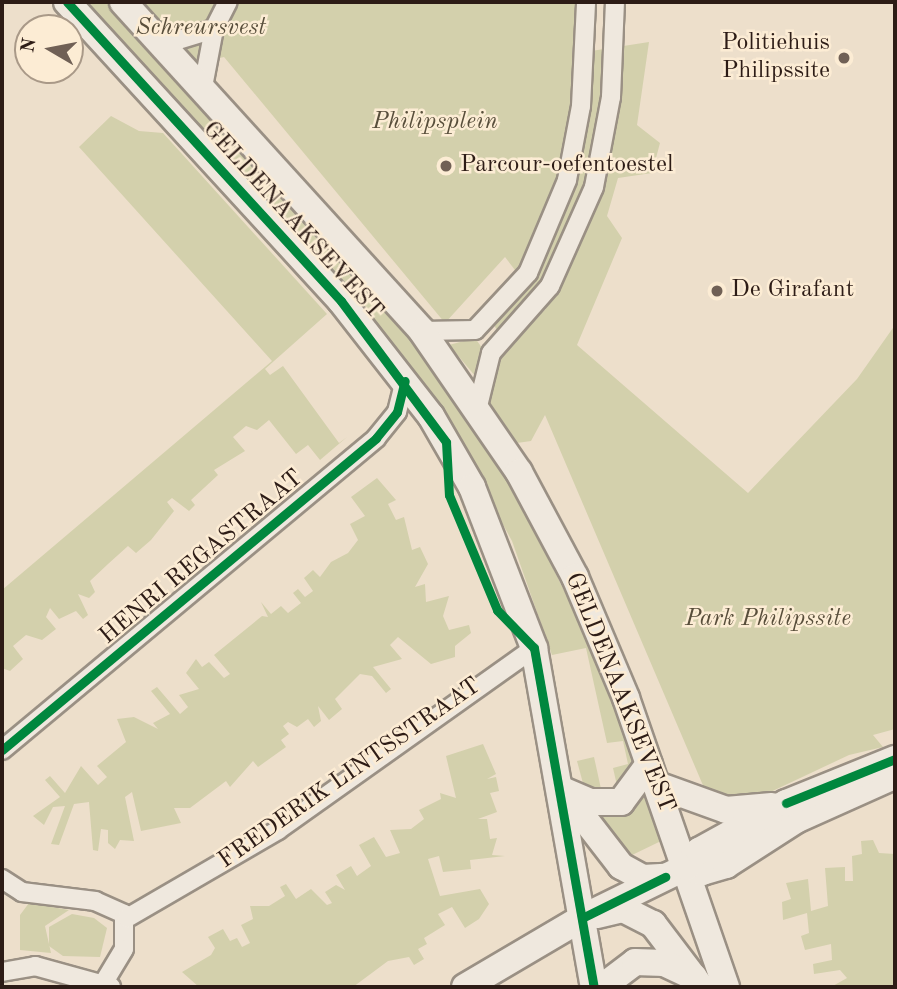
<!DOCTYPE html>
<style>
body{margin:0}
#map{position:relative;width:897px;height:989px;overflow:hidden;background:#eddfcb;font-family:"Old Standard TT",serif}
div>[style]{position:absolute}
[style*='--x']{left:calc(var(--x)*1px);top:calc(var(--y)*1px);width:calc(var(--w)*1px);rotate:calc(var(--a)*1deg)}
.green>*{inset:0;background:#d3d0ac}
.roads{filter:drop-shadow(2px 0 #9a9084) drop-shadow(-2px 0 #9a9084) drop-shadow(0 2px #9a9084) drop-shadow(0 -2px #9a9084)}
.street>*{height:18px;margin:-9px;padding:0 9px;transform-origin:9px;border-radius:9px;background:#efe8de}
.secondary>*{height:26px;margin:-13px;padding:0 13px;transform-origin:13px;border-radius:13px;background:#efe8de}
.cycleway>*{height:9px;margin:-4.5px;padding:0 4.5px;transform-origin:4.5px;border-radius:4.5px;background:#00873e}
.dots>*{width:19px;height:19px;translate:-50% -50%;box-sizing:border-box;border:4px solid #fcecd4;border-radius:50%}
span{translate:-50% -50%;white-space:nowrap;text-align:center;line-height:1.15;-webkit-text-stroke:5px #fcecd4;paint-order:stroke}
.park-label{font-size:24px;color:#584e3b;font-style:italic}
.poi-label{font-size:24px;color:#2d1c16}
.right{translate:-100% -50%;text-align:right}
.left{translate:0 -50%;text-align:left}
.street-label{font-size:24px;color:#2d1c16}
.frame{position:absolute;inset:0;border:4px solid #2d1c16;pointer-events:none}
.north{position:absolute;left:14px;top:14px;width:70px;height:70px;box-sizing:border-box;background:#fcecd4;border:2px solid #a99988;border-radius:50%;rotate:280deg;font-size:19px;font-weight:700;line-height:28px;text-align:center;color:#2d1c16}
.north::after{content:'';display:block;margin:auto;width:24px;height:32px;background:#706055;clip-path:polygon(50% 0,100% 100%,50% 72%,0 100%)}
</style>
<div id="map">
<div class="green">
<i style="clip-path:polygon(94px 2px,107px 2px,405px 330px,509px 479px,587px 637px,635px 766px,618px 790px,613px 768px,628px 764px,623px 741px,607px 743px,586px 648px,552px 655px,512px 541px,439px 408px,367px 313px,88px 7px)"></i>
<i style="clip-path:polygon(141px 2px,580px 2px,572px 54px,649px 42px,637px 125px,660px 143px,652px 173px,618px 178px,607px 216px,622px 238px,577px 345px,748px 493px,857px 379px,895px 325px,895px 729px,873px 735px,883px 747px,849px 755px,760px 797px,741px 801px,705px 790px,545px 415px,531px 441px,502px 445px,478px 406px,491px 353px,546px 309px,535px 296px,500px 335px,492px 322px,525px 283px,505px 257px,445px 323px,224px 57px,197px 63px)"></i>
<i style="clip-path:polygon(111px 116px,139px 131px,163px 133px,327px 314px,265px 369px,270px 375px,283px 366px,339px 443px,347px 437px,320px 460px,308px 445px,296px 454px,269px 420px,257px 430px,246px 426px,233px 437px,245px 451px,214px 470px,218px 475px,191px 500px,195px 505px,189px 511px,172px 498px,167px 502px,174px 511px,151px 540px,136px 553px,128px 546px,108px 564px,90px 581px,95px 592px,89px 598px,78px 594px,88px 615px,83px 619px,76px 611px,59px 619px,50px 608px,46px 617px,56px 629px,42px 640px,26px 635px,13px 646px,23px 659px,10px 671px,2px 668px,2px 590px,272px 361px,79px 147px)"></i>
<i style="clip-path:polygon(475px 338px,485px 352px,476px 377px,449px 345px)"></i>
<i style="clip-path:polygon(377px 478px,396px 500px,388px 504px,396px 520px,404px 517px,412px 550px,420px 547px,428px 564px,415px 587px,425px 584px,426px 602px,449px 596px,443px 616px,449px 630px,469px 625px,471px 633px,455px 646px,455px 657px,431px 664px,398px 637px,390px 645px,402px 659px,373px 667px,391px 689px,386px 693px,372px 676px,360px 674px,335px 699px,342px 709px,329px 720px,318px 706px,321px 721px,314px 727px,308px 719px,297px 727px,288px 722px,283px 726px,289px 734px,281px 740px,286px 747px,258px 767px,253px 761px,230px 787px,226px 781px,190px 808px,174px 808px,181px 823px,141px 831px,132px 792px,125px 797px,134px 841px,120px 840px,115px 849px,108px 843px,108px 830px,101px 829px,98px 851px,93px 850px,89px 802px,74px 804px,59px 845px,51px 844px,65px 806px,53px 807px,44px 825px,33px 816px,60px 797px,45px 780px,50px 776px,65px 793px,81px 766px,98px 785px,107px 777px,97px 766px,126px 742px,117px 719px,134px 717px,158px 729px,153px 723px,170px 714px,151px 691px,157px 687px,180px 714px,188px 707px,179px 695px,199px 689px,186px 673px,196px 659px,202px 667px,209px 662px,224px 678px,230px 674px,214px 655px,262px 616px,268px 617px,261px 602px,271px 614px,281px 606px,288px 613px,301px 603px,293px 593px,298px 589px,305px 597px,313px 591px,304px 578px,313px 570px,320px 577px,331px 562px,348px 553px,358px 540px,350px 524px,365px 516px,351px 497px)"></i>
<i style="clip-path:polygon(483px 744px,496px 774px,487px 779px,496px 777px,499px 791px,490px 793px,497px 812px,478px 819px,487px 819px,490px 839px,497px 838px,492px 855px,505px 856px,470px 860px,471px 869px,443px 872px,439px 856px,428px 859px,440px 896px,480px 889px,489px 904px,479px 919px,465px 928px,452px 907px,438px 914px,445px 925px,424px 938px,427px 944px,418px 949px,424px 959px,414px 965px,409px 957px,388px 961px,353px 987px,199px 987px,182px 972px,211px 955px,215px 948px,208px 937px,223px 929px,230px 941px,237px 938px,242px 947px,250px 943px,241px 925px,253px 919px,250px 906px,269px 906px,285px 896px,280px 887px,286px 884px,296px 899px,311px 889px,327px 905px,332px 903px,325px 892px,336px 885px,345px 890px,336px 875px,351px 866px,357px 876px,371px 866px,359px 845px,374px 837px,386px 857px,400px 853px,390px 830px,411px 829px,424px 819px,419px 810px,441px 799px,440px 793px,456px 798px,446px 756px)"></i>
<i style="clip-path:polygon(594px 757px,601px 789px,600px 793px,584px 787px,577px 761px)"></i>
<i style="clip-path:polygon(644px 791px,661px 841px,628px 857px,595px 815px,619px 814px)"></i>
<i style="clip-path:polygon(873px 840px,879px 853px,895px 854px,895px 987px,831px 987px,847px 978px,840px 970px,814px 974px,813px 964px,832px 960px,831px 944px,805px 950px,801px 936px,809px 933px,807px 913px,783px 920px,782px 902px,791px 899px,786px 883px,808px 879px,811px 911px,828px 906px,825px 868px,845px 867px,845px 881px,853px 881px,852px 856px,862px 854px,861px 841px)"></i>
<i style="clip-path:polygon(29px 903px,69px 910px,45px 926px,51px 953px,20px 950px,20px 915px)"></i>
<i style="clip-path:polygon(72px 914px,94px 918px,107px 928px,100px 957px,63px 956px,49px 946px,49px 927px)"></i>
</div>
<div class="roads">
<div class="street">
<i style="--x:162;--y:45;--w:54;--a:-17.1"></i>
<i style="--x:203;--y:87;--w:59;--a:-79.3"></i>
<i style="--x:214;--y:29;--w:30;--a:-63"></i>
<i style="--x:422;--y:331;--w:53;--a:-1.1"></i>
<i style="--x:475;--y:330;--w:78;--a:-47.1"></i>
<i style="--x:528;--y:273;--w:101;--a:-67.2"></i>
<i style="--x:567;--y:180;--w:75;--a:-79.3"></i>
<i style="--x:581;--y:106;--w:104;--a:-87.2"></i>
<i style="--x:478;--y:406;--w:55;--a:-76.2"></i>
<i style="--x:491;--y:353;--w:89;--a:-48.6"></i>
<i style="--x:550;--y:286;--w:108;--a:-66"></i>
<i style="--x:594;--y:187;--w:92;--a:-79.3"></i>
<i style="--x:611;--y:97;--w:95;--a:-87.6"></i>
<i style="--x:2;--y:750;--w:487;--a:-39.8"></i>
<i style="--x:376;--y:438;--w:33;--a:-51"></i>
<i style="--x:397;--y:412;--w:32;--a:-76"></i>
<i style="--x:2;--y:879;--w:24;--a:33"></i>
<i style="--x:22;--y:892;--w:74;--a:7"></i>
<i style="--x:95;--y:901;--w:32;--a:24"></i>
<i style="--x:124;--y:914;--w:35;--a:90"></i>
<i style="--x:124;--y:949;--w:39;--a:121"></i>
<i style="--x:127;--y:918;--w:175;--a:-30.2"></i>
<i style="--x:278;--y:830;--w:314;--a:-35.4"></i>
<i style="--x:2;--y:972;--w:34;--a:-10"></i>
<i style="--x:35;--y:966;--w:79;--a:15.4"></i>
</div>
<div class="secondary">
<i style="--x:67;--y:2;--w:406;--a:47.5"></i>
<i style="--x:341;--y:301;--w:146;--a:52"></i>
<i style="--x:431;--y:416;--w:82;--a:60"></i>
<i style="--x:472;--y:487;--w:173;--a:68.9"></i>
<i style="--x:534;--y:648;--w:344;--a:80"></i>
<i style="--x:123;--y:2;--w:445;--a:47.7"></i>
<i style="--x:422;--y:331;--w:171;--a:55.5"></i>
<i style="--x:519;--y:472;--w:119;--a:61.9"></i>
<i style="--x:575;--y:577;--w:131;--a:67.1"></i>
<i style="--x:626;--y:698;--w:306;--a:70.9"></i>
<i style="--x:657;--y:785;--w:73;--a:19.9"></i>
<i style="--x:726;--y:810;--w:46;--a:-5"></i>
<i style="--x:562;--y:790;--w:30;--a:23"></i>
<i style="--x:590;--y:802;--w:31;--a:0"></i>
<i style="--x:621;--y:802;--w:47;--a:-53.6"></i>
<i style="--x:563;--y:791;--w:95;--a:52.3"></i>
<i style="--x:621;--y:866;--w:25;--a:29"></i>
<i style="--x:643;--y:878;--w:22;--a:-3"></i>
<i style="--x:686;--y:867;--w:17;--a:17"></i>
<i style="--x:702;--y:872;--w:25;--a:-16"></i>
<i style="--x:726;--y:865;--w:83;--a:-32.7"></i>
<i style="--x:796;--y:820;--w:107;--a:-24.2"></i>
<i style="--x:597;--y:915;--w:27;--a:-13"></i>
<i style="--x:623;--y:909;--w:34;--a:27"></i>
<i style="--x:653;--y:924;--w:79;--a:52.7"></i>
<i style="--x:465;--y:987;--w:136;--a:-30.5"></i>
<i style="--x:582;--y:918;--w:116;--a:-26.1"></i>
<i style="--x:686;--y:867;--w:21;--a:-51"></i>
<i style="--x:699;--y:851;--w:99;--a:-28.9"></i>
<i style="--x:786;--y:803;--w:118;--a:-22"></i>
<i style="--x:602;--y:987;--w:41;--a:-37.1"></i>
<i style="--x:635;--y:962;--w:29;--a:2"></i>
<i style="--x:664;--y:963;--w:33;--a:25"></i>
</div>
</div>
<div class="cycleway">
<i style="--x:67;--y:2;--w:406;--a:47.5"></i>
<i style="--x:341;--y:301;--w:176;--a:53.3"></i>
<i style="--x:446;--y:442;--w:53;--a:86.8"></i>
<i style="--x:449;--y:495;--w:125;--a:67.3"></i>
<i style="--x:497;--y:610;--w:53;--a:45.8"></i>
<i style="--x:534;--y:648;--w:344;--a:80"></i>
<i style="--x:2;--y:750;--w:487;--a:-39.8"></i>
<i style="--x:376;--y:438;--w:33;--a:-51"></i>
<i style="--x:397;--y:412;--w:32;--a:-76"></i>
<i style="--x:786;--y:803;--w:118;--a:-22"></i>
<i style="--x:582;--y:918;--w:93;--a:-26.3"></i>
</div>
<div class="dots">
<i style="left:844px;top:58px;background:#706055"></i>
<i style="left:446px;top:166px;background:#706055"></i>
<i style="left:717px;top:291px;background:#706055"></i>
</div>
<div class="park-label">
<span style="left:201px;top:29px">Schreursvest</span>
<span style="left:435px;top:123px">Philipsplein</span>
<span style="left:768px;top:620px">Park Philipssite</span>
</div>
<div class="poi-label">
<span class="right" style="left:830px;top:58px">Politiehuis<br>Philipssite</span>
<span class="left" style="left:460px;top:166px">Parcour-oefentoestel</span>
<span class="left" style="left:731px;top:291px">De Girafant</span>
</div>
<div class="street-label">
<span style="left:292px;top:221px;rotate:48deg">GELDENAAKSEVEST</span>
<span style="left:202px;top:558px;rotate:-40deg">HENRI REGASTRAAT</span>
<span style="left:619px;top:693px;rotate:68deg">GELDENAAKSEVEST</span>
<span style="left:350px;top:774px;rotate:-35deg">FREDERIK LINTSSTRAAT</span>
</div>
<div class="frame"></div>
<div class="north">N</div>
</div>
